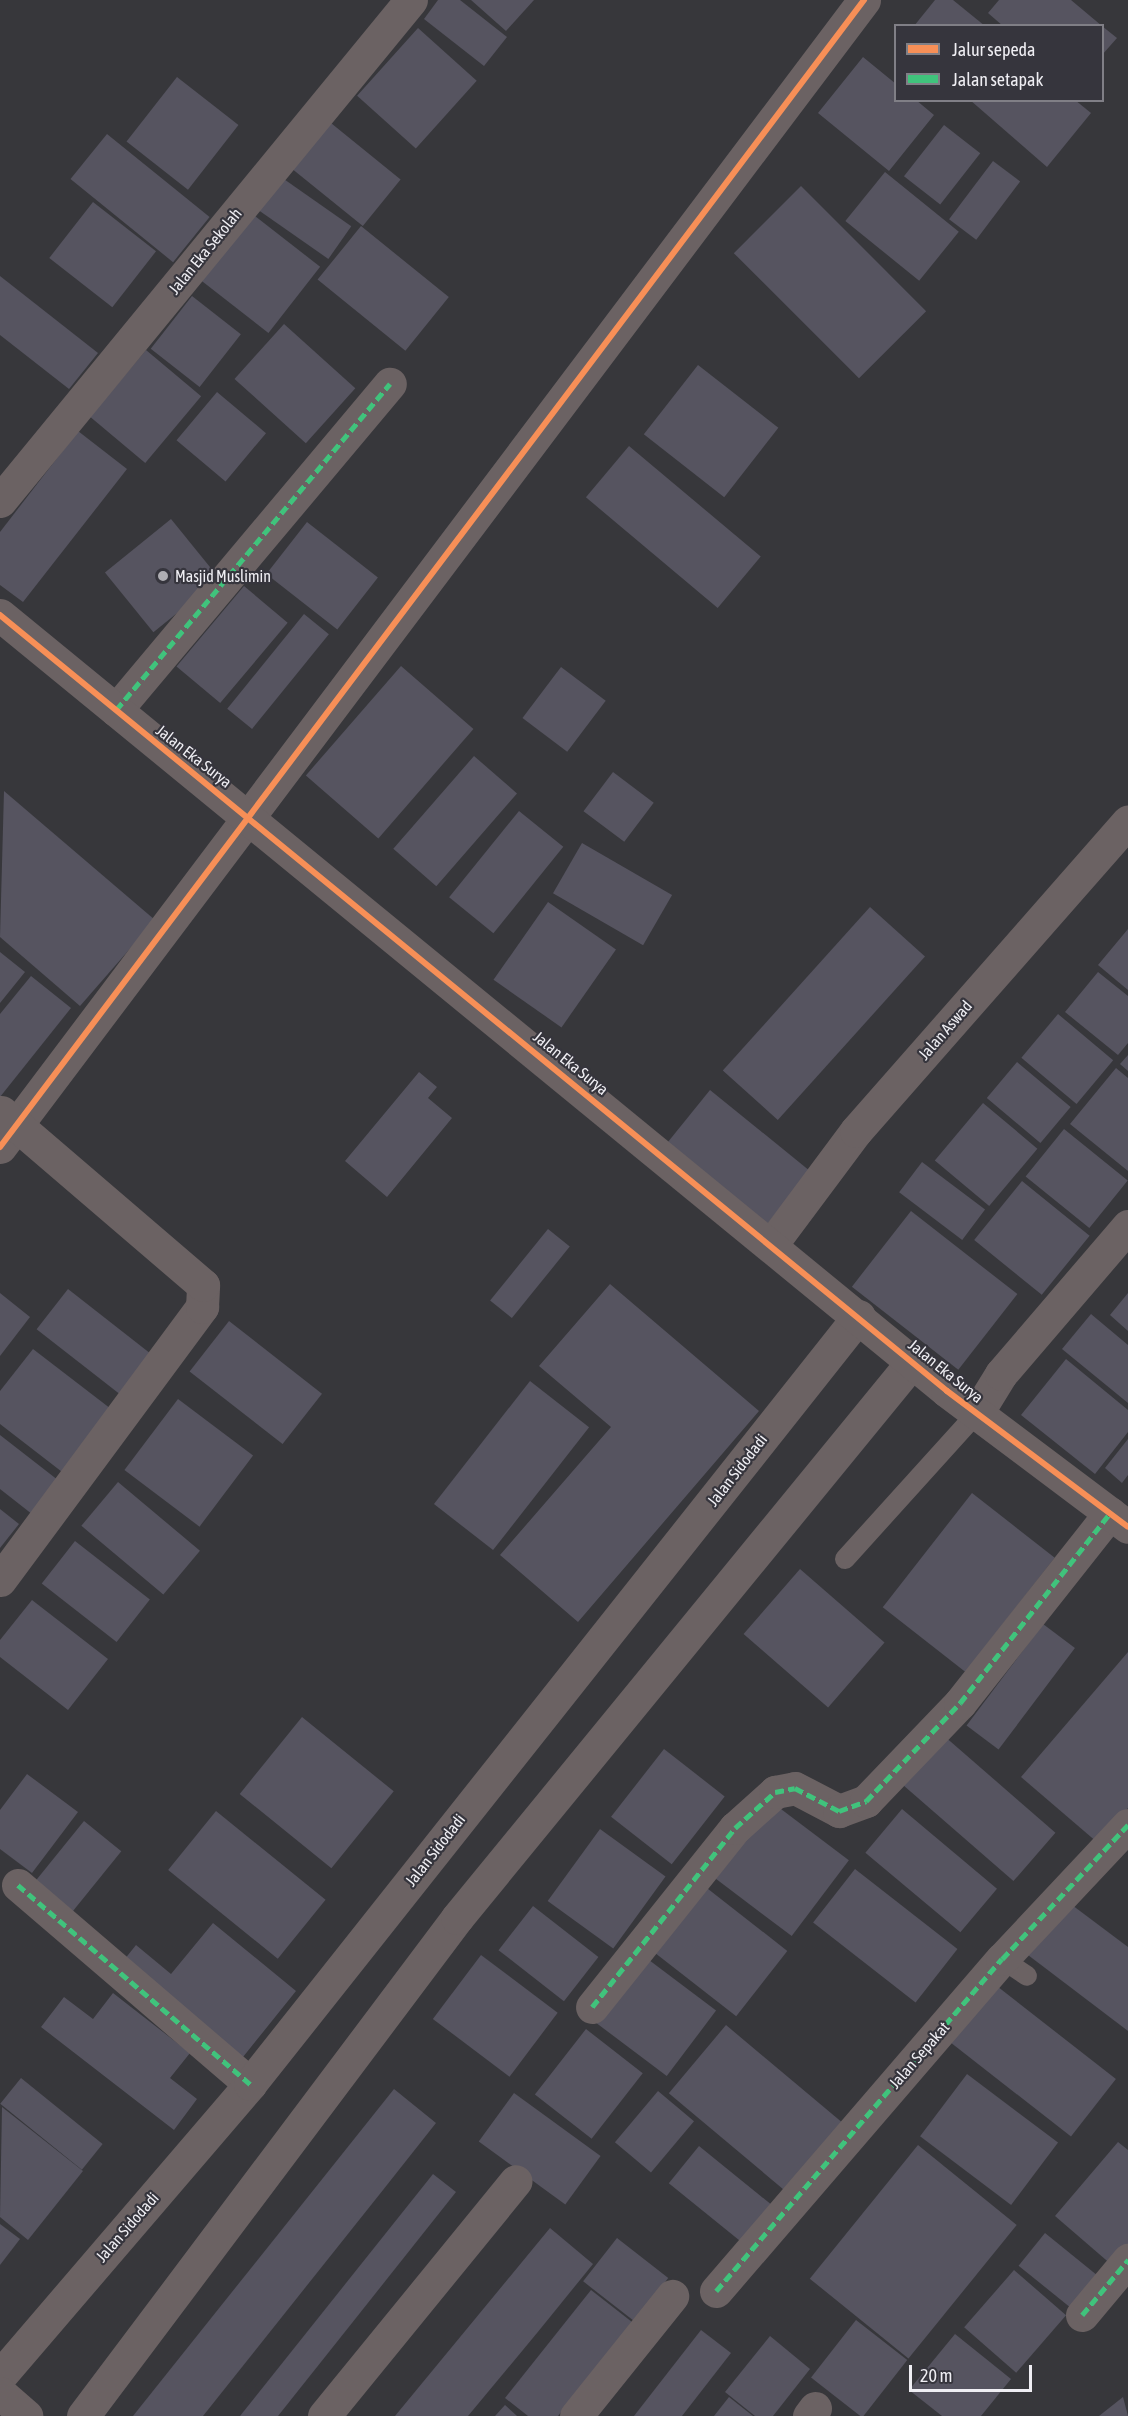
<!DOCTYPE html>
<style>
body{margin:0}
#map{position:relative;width:1128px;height:2416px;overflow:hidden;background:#37373b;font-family:"Asap Condensed",sans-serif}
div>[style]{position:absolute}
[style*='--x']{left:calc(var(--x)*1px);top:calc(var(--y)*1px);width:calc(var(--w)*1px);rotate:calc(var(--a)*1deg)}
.building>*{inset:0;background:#565460;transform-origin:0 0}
.service>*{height:20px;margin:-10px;padding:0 10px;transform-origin:10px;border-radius:10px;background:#6b6263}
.minor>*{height:33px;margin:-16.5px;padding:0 16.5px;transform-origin:16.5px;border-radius:16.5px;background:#6b6263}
.tertiary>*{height:33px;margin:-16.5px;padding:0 16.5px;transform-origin:16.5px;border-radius:16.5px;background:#6b6263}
.quiet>*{height:4.5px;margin-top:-2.25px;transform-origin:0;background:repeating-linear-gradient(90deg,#40c37c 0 9px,transparent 0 13.5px)}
.cycleway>*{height:6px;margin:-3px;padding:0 3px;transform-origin:3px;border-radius:3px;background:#f78f57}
.dots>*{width:16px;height:16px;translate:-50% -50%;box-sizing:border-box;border:3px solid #36353d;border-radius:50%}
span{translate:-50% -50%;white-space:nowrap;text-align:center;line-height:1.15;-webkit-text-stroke:4.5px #36353d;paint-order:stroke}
.street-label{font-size:16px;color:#efeef3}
.poi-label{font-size:16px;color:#efeef3}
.left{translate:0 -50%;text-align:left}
.legend{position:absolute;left:894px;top:24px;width:210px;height:78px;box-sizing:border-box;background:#36353d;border:2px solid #807f86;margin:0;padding:8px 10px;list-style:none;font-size:18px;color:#efeef3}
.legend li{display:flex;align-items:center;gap:12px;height:30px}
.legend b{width:30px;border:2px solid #807f86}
.scale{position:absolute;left:909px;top:2365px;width:123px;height:27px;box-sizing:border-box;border:3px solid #efeef3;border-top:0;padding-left:8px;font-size:18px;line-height:21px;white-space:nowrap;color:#efeef3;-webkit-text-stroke:4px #36353d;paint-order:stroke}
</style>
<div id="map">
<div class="building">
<i style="clip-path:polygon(438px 0,460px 0,507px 37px,484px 66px,424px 19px)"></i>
<i style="clip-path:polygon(471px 0,534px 0,506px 31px)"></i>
<i style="clip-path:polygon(935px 0,953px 0,985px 26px,914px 26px)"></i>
<i style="clip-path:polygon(999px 0,1071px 0,1102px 26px,1003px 26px,988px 13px)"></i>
<i style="clip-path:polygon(1102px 26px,1117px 38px,1102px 55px)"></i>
<i style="left:418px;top:28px;width:79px;height:91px;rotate:42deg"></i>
<i style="clip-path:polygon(863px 57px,896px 84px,896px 100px,916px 100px,934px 115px,889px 171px,818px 113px)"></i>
<i style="left:177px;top:77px;width:78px;height:82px;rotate:38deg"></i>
<i style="clip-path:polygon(970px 100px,1075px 100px,1091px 113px,1047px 167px)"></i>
<i style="left:326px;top:119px;width:96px;height:60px;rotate:39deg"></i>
<i style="left:944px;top:125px;width:46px;height:65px;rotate:38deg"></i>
<i style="left:107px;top:134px;width:132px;height:58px;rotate:39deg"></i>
<i style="left:993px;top:161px;width:34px;height:73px;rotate:37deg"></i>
<i style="left:271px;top:170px;width:98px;height:40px;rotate:35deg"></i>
<i style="left:885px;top:172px;width:95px;height:63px;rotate:39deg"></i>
<i style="left:801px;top:186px;width:177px;height:95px;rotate:45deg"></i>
<i style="left:93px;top:202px;width:80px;height:71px;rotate:38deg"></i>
<i style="left:250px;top:212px;width:89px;height:84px;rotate:38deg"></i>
<i style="left:361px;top:226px;width:113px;height:69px;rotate:39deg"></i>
<i style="clip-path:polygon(0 276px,98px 353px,69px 389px,0 335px)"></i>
<i style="left:192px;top:296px;width:62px;height:67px;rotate:38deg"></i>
<i style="left:284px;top:324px;width:96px;height:74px;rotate:42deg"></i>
<i style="left:146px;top:350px;width:72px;height:87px;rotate:40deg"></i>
<i style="left:698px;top:365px;width:102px;height:88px;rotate:38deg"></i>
<i style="left:217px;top:392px;width:64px;height:63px;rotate:40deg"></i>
<i style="clip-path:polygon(78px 431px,127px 469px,23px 602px,0 585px,0 532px)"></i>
<i style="left:629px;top:446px;width:172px;height:67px;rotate:40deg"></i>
<i style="left:171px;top:519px;width:77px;height:85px;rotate:51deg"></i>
<i style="left:307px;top:522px;width:90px;height:66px;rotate:38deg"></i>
<i style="left:244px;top:586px;width:57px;height:105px;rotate:40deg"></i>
<i style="left:304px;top:614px;width:32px;height:122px;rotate:39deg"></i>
<i style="left:401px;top:666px;width:96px;height:145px;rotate:41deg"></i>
<i style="left:561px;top:667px;width:56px;height:64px;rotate:37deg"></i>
<i style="left:474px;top:756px;width:57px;height:123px;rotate:41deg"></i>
<i style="left:613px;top:772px;width:51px;height:49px;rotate:37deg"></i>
<i style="clip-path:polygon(4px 791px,155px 920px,80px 1006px,0 937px)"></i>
<i style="left:519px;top:811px;width:57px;height:111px;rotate:39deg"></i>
<i style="left:582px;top:843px;width:104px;height:58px;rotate:30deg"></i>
<i style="left:548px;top:902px;width:83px;height:95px;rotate:35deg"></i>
<i style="left:870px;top:907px;width:74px;height:220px;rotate:42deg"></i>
<i style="clip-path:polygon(1128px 929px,1128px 990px,1098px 965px)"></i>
<i style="clip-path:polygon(0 952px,25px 972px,0 1003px)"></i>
<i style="clip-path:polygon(1098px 972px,1128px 996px,1128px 1043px,1118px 1055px,1065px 1012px)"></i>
<i style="clip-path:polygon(31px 976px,71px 1008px,0 1097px,0 1014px)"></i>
<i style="left:1058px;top:1014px;width:72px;height:57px;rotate:40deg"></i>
<i style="clip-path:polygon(1128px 1055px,1128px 1071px,1120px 1064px)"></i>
<i style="left:1017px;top:1062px;width:70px;height:47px;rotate:40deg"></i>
<i style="clip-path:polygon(1116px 1068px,1128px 1078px,1128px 1171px,1070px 1124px)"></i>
<i style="clip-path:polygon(419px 1072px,437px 1087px,428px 1098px,452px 1118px,387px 1197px,345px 1161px)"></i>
<i style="left:710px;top:1090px;width:129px;height:71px;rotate:39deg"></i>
<i style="left:983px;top:1103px;width:71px;height:75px;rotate:40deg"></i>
<i style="left:1064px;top:1129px;width:82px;height:61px;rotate:39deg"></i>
<i style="left:922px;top:1162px;width:79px;height:38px;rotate:37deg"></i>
<i style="left:1022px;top:1181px;width:87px;height:76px;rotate:39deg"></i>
<i style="left:911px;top:1211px;width:135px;height:96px;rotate:38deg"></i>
<i style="left:548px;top:1229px;width:28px;height:92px;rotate:39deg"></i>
<i style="clip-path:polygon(610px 1284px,759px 1411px,578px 1622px,500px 1555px,611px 1427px,539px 1366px)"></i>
<i style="left:68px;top:1289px;width:107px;height:51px;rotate:38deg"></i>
<i style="clip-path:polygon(0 1293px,30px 1317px,0 1356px)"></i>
<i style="clip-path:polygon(1128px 1293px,1128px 1331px,1110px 1315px)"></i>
<i style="clip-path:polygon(1091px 1314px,1128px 1345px,1128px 1403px,1062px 1349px)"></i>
<i style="left:229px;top:1321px;width:118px;height:64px;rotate:38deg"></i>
<i style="clip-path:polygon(33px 1349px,115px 1412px,66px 1475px,0 1424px,0 1391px)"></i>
<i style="clip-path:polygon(1066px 1359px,1128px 1410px,1128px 1432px,1095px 1474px,1021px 1415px)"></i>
<i style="left:530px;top:1381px;width:75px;height:156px;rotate:38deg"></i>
<i style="left:178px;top:1399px;width:94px;height:89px;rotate:37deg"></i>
<i style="clip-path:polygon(0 1435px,63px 1484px,37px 1518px,0 1489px)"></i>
<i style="clip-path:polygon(1128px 1439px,1128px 1475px,1122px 1483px,1105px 1468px)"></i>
<i style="left:118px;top:1482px;width:107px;height:57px;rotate:40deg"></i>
<i style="left:972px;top:1493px;width:105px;height:145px;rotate:38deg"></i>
<i style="clip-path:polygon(0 1509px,19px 1524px,0 1548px)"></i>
<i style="left:75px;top:1541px;width:95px;height:54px;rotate:38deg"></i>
<i style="left:800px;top:1569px;width:112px;height:86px;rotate:41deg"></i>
<i style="clip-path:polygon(32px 1600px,108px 1659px,68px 1710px,0 1657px,0 1640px)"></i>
<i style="left:1043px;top:1624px;width:40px;height:127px;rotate:37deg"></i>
<i style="clip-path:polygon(1128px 1652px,1128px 1808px,1098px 1843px,1021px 1777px)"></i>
<i style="left:302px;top:1717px;width:118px;height:99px;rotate:39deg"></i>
<i style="left:943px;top:1735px;width:149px;height:64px;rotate:41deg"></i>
<i style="left:664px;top:1749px;width:77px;height:86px;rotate:38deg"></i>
<i style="clip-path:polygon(27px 1774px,78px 1812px,32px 1873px,0 1849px,0 1810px)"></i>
<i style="left:773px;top:1803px;width:95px;height:95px;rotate:37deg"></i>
<i style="left:902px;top:1809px;width:124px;height:57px;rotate:40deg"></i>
<i style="left:216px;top:1811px;width:141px;height:76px;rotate:39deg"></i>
<i style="left:84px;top:1821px;width:48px;height:80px;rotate:39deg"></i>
<i style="left:600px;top:1829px;width:81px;height:89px;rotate:36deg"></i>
<i style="left:855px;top:1869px;width:130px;height:68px;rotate:38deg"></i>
<i style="left:703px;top:1885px;width:107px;height:83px;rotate:38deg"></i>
<i style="clip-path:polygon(1068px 1902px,1128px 1947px,1128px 2031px,1028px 1955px)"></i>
<i style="left:533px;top:1906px;width:83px;height:56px;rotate:38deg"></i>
<i style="clip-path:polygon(213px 1923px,296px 1991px,239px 2062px,120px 1965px,136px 1945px,171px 1974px)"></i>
<i style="left:481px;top:1955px;width:96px;height:80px;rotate:37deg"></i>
<i style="left:645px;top:1957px;width:89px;height:82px;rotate:37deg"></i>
<i style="left:993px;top:1983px;width:156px;height:73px;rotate:38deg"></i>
<i style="clip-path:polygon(113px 1993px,190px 2053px,170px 2078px,197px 2099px,174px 2130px,41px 2027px,64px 1997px,93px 2019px)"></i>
<i style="left:726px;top:2025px;width:156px;height:89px;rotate:40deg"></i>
<i style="left:586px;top:2029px;width:72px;height:83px;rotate:38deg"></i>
<i style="left:967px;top:2074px;width:114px;height:78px;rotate:37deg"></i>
<i style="left:21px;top:2078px;width:105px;height:33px;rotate:39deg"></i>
<i style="clip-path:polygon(394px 2089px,436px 2123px,383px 2190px,203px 2416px,133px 2416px)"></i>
<i style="left:658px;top:2091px;width:47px;height:67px;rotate:40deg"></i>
<i style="left:514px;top:2093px;width:107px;height:60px;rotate:36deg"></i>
<i style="clip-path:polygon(2px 2107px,83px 2171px,28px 2240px,0 2217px)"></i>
<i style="clip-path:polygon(1118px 2142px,1128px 2150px,1128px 2248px,1113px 2266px,1055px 2216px)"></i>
<i style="left:918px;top:2145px;width:127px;height:172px;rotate:39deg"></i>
<i style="left:699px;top:2146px;width:95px;height:48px;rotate:39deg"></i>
<i style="clip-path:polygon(433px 2174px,456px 2192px,352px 2323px,278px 2416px,240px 2416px)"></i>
<i style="clip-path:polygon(0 2224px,20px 2239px,0 2265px)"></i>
<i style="clip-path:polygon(550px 2228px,593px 2264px,537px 2333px,468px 2416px,395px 2416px)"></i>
<i style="left:1045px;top:2233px;width:75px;height:42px;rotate:39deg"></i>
<i style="left:617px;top:2238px;width:65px;height:55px;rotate:38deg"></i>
<i style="left:1014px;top:2270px;width:69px;height:76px;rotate:41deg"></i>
<i style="clip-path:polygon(591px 2290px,632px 2322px,558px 2416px,528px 2416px,505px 2398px)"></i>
<i style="left:856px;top:2320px;width:65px;height:73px;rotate:38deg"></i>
<i style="clip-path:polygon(701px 2330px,731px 2353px,682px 2416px,634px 2416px)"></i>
<i style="clip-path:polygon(955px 2334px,1011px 2379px,981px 2416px,942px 2416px,909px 2390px)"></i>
<i style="clip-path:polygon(770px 2336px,810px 2369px,773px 2416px,755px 2416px,725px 2392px)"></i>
<i style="clip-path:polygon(729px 2397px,753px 2416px,714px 2416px)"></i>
<i style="clip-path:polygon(1123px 2397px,1128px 2416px,1099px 2416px)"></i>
<i style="clip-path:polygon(505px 2405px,517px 2416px,495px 2416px)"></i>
</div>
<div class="service">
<i style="--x:845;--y:1559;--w:197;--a:-47.9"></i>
<i style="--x:1002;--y:1959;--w:30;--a:34"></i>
</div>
<div class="minor">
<i style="--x:0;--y:501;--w:648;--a:-50.64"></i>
<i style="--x:116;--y:710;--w:426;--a:-50"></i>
<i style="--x:0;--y:1147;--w:1436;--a:-53.01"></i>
<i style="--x:771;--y:1245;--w:142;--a:-53.3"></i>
<i style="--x:856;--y:1131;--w:412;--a:-48.7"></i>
<i style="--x:977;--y:1413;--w:46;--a:-58.4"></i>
<i style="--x:1001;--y:1374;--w:195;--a:-49.4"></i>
<i style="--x:0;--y:1580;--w:340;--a:-53.5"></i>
<i style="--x:202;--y:1307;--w:22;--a:-87"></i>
<i style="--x:203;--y:1285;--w:266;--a:-139.4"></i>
<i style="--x:18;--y:1885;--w:306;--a:40.6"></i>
<i style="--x:592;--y:2007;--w:229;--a:-51.4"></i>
<i style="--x:735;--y:1828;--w:54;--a:-42"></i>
<i style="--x:775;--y:1792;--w:20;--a:-11"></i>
<i style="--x:795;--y:1788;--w:50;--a:27.6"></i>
<i style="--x:839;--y:1811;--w:29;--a:-20"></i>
<i style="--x:866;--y:1801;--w:136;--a:-46.2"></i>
<i style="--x:960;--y:1703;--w:242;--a:-51.7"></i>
<i style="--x:716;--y:2291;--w:438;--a:-49.3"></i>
<i style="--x:1002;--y:1959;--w:184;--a:-46.8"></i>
<i style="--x:1082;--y:2315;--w:72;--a:-50.1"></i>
<i style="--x:0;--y:2376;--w:384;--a:-49.4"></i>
<i style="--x:250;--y:2084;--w:980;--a:-51.59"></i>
<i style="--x:0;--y:2393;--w:35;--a:41"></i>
<i style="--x:83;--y:2416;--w:623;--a:-53.09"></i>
<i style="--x:457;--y:1918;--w:718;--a:-50.7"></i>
<i style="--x:324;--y:2416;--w:303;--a:-50.8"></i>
<i style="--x:576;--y:2416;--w:154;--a:-51.3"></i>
<i style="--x:809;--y:2416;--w:10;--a:-53"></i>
</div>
<div class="tertiary">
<i style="--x:0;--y:615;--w:1224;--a:39.33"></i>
<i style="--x:947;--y:1391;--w:226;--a:36.9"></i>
</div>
<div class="quiet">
<i style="--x:116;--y:710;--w:426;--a:-50"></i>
<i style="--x:18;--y:1885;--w:306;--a:40.6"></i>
<i style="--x:592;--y:2007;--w:229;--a:-51.4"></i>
<i style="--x:735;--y:1828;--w:54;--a:-42"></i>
<i style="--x:775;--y:1792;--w:20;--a:-11"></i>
<i style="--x:795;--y:1788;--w:50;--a:27.6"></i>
<i style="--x:839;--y:1811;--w:29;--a:-20"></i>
<i style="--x:866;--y:1801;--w:136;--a:-46.2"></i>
<i style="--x:960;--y:1703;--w:242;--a:-51.7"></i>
<i style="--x:716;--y:2291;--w:438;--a:-49.3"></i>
<i style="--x:1002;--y:1959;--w:184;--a:-46.8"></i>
<i style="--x:1082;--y:2315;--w:72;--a:-50.1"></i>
</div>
<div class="cycleway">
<i style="--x:0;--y:615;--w:1224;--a:39.33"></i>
<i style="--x:947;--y:1391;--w:226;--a:36.9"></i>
<i style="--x:0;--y:1147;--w:1436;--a:-53.01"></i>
</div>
<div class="dots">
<i style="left:163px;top:576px;background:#afaeb3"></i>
</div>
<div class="street-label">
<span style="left:205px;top:251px;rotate:-51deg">Jalan Eka Sekolah</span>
<span style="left:194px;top:756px;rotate:38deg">Jalan Eka Surya</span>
<span style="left:945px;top:1030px;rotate:-49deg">Jalan Aswad</span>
<span style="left:571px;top:1063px;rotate:39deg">Jalan Eka Surya</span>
<span style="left:946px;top:1371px;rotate:39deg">Jalan Eka Surya</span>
<span style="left:737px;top:1470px;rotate:-52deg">Jalan Sidodadi</span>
<span style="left:435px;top:1850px;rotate:-52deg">Jalan Sidodadi</span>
<span style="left:919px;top:2055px;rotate:-49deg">Jalan Sepakat</span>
<span style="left:127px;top:2227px;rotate:-49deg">Jalan Sidodadi</span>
</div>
<div class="poi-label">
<span class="left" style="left:175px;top:576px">Masjid Muslimin</span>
</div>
<ul class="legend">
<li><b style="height:8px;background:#f78f57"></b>Jalur sepeda</li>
<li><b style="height:8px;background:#40c37c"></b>Jalan setapak</li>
</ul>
<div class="scale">20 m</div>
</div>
